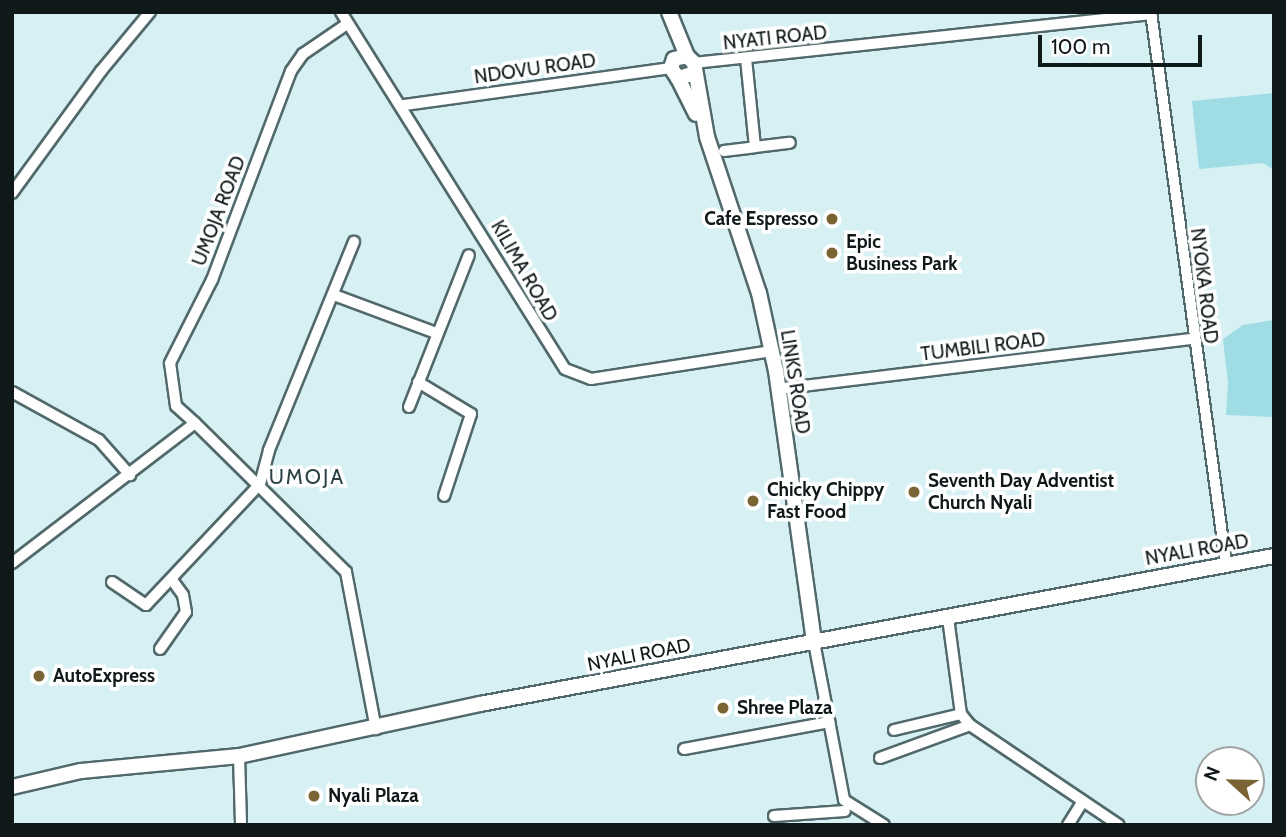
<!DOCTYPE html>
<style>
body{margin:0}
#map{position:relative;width:1286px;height:837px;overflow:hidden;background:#d6f0f3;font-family:Cabin,sans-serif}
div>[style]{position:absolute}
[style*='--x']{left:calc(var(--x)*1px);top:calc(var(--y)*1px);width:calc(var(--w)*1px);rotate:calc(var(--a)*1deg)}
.green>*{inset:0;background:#9fdce4}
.roads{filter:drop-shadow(2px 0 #52696b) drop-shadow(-2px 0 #52696b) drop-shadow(0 2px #52696b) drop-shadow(0 -2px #52696b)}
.minor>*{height:10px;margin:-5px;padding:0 5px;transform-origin:5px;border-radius:5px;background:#fff}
.secondary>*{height:14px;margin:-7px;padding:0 7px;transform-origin:7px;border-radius:7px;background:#fff}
.dots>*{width:19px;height:19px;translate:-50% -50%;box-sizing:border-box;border:4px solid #fff;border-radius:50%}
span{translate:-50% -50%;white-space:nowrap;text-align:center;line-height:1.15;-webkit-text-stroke:7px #fff;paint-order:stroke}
.street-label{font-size:19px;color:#10191a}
.poi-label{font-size:19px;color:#10191a;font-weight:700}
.right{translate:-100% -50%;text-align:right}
.left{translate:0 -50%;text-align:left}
.neighbourhood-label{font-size:21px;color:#2d4346;letter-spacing:2px}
.frame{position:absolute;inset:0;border:14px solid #10191a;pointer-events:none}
.north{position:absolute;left:1195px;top:746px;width:70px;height:70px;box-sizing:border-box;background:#fff;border:2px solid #9fa3a3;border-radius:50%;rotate:292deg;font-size:19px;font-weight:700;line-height:28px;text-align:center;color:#10191a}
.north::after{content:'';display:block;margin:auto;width:24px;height:32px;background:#7b6434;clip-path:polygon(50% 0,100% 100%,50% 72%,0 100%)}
.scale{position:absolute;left:1038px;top:35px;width:164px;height:32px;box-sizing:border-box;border:4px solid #10191a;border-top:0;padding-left:9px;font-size:21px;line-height:24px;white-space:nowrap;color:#10191a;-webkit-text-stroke:5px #fff;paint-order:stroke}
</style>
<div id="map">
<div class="green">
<i style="clip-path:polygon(1274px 93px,1274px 170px,1263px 163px,1199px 169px,1192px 101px)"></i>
<i style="clip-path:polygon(1274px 320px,1274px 417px,1226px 415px,1228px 383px,1223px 339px,1243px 325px)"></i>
</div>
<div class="roads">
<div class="minor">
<i style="--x:341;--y:12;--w:421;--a:57.9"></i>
<i style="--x:565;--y:369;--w:28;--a:21"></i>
<i style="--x:591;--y:379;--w:183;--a:-8.8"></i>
<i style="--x:1151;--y:12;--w:557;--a:82.26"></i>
<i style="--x:694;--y:63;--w:460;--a:-6.1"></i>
<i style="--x:404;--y:105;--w:270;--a:-7.9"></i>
<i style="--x:755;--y:147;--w:35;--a:-7"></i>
<i style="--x:724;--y:151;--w:31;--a:-7"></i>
<i style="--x:755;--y:147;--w:88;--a:-95.8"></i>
<i style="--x:12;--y:193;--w:151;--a:-53.9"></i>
<i style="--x:101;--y:71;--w:77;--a:-50.3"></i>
<i style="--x:334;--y:295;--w:109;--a:20.4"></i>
<i style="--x:418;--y:382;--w:62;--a:31.1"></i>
<i style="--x:471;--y:414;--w:86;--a:108.2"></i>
<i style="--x:778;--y:389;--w:417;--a:-6.9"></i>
<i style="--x:12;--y:392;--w:99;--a:28.9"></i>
<i style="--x:99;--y:440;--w:47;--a:48.5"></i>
<i style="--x:409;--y:407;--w:163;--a:-68.5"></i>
<i style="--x:195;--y:423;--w:25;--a:-138"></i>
<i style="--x:176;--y:406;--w:43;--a:-97.9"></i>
<i style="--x:170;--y:363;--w:93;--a:-63.2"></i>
<i style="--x:212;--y:280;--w:223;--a:-69.3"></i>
<i style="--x:291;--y:71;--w:21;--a:-55"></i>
<i style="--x:303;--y:54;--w:53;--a:-34.3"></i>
<i style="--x:12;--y:563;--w:230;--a:-37.4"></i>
<i style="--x:195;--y:423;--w:212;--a:44.6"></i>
<i style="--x:346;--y:572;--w:160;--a:79.2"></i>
<i style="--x:112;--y:582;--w:41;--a:34.1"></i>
<i style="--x:146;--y:605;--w:166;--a:-46.7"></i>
<i style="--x:260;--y:484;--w:35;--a:-75"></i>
<i style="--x:269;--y:450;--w:225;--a:-67.8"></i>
<i style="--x:948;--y:618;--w:97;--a:82.3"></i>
<i style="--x:961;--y:714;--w:14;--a:51"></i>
<i style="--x:970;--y:725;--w:179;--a:33.9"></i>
<i style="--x:814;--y:642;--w:161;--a:79.2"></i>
<i style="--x:844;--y:800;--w:47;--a:32"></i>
<i style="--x:160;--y:649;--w:45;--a:-54.9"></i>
<i style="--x:186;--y:612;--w:17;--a:-100"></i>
<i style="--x:183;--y:595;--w:19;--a:-126"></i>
<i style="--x:894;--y:730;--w:69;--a:-13.4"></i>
<i style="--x:684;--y:749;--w:148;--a:-10.5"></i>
<i style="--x:239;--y:756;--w:69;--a:88.3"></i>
<i style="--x:880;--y:758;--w:96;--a:-20.1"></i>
<i style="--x:774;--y:816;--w:71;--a:-4"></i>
<i style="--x:1068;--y:825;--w:28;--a:-58"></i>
</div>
<div class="secondary">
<i style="--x:669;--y:12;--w:48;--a:67.8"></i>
<i style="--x:692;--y:74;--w:15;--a:164"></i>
<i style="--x:678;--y:78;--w:12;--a:-125"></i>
<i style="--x:671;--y:68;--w:9;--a:-72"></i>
<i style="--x:674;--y:59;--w:13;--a:-13"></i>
<i style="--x:687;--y:56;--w:10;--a:45"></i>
<i style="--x:694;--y:63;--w:75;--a:80"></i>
<i style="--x:707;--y:137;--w:164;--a:71.6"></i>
<i style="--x:759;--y:293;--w:80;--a:77.7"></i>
<i style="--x:776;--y:371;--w:274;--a:82"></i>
<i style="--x:678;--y:78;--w:40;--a:63.4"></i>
<i style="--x:12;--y:787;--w:71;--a:-13.1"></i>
<i style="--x:81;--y:771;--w:159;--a:-5.4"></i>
<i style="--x:239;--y:756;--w:247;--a:-12.2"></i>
<i style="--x:480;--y:704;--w:808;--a:-10.56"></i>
</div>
</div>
<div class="dots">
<i style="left:832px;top:219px;background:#7b6434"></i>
<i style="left:832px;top:253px;background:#7b6434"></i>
<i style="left:914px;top:492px;background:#7b6434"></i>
<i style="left:753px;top:501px;background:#7b6434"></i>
<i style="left:39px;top:676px;background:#7b6434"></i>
<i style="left:723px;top:708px;background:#7b6434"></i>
<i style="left:314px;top:796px;background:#7b6434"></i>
</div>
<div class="street-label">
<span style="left:775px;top:38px;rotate:-6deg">NYATI ROAD</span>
<span style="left:535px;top:69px;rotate:-8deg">NDOVU ROAD</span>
<span style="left:219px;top:211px;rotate:-69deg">UMOJA ROAD</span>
<span style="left:524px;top:271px;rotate:60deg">KILIMA ROAD</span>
<span style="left:1204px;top:286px;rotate:83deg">NYOKA ROAD</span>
<span style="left:983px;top:347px;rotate:-7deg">TUMBILI ROAD</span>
<span style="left:795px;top:382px;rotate:81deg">LINKS ROAD</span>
<span style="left:1197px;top:550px;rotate:-10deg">NYALI ROAD</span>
<span style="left:639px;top:655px;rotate:-11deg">NYALI ROAD</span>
</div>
<div class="poi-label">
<span class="right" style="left:818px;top:219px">Cafe Espresso</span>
<span class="left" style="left:846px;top:253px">Epic<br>Business Park</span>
<span class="left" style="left:928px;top:492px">Seventh Day Adventist<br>Church Nyali</span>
<span class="left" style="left:767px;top:501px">Chicky Chippy<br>Fast Food</span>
<span class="left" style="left:53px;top:676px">AutoExpress</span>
<span class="left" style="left:737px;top:708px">Shree Plaza</span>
<span class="left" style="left:328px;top:796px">Nyali Plaza</span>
</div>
<div class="neighbourhood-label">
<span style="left:307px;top:477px">UMOJA</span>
</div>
<div class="frame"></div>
<div class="north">N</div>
<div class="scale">100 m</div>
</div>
